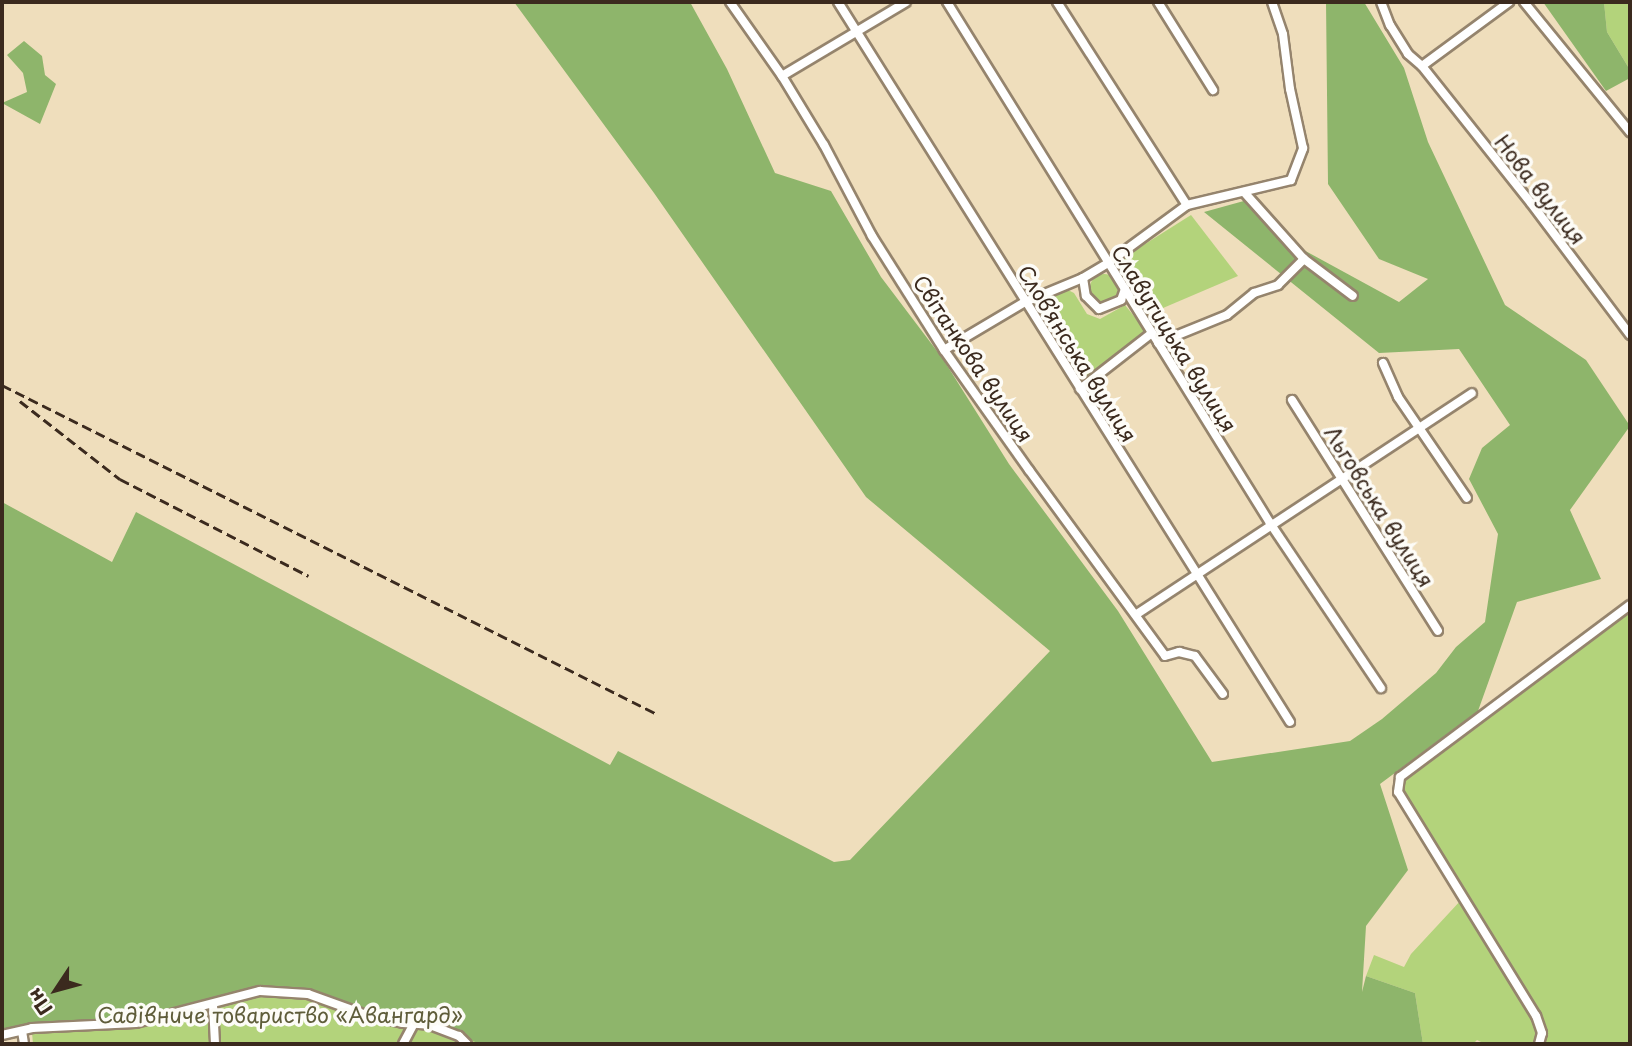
<!DOCTYPE html>
<meta charset="utf-8">
<style>
body{margin:0}
#map{position:relative;width:1632px;height:1046px;overflow:hidden;background:#efdebc;font-family:"Playpen Sans",sans-serif}
div>[style]{position:absolute}
[style*='--x']{left:calc(var(--x)*1px);top:calc(var(--y)*1px);width:calc(var(--w)*1px);rotate:calc(var(--a)*1deg)}
.green>*{inset:0;background:#b3d37b}
.round{border-radius:50%}
.forest>*{inset:0;background:#8eb56b}
.roads{filter:drop-shadow(2px 0 #95846d) drop-shadow(-2px 0 #95846d) drop-shadow(0 2px #95846d) drop-shadow(0 -2px #95846d)}
.minor>*{height:8px;margin:-4px;padding:0 4px;transform-origin:4px;border-radius:4px;background:#fff}
.rail>*{height:2.5px;margin-top:-1.25px;transform-origin:0;background:repeating-linear-gradient(90deg,#3b2a1e 0 10px,transparent 0 15px)}
span{translate:-50% -50%;white-space:nowrap;text-align:center;line-height:1.15;-webkit-text-stroke:7px #fdfcf7;paint-order:stroke}
.street-label{font-size:21px;color:#3b2a1e}
.park-label{font-size:21px;color:#5f5d3a}
.frame{position:absolute;inset:0;border:4px solid #3b2a1e;pointer-events:none}
.north{position:absolute;left:21px;top:955px;width:70px;height:70px;-webkit-text-stroke:5px #fdfcf7;paint-order:stroke;rotate:234deg;font-size:19px;font-weight:700;line-height:28px;text-align:center;color:#3b2a1e}
.north::after{content:'';display:block;margin:auto;width:24px;height:32px;background:#3b2a1e;clip-path:polygon(50% 0,100% 100%,50% 72%,0 100%)}
</style>
<div id="map">
<div class="green">
<i style="clip-path:polygon(1604px 2px,1630px 2px,1630px 70px,1607px 32px)"></i>
<i style="clip-path:polygon(1191px 215px,1238px 276px,1149px 314px,1115px 263px)"></i>
<i class="round" style="left:1090px;top:274px;width:28px;height:28px"></i>
<i style="clip-path:polygon(1068px 290px,1074px 293px,1087px 314px,1100px 319px,1125px 305px,1146px 331px,1089px 377px,1082px 378px,1035px 305px,1039px 299px)"></i>
<i style="clip-path:polygon(1630px 609px,1630px 1044px,1541px 1044px,1544px 1033px,1400px 793px,1402px 780px)"></i>
<i style="clip-path:polygon(1462px 899px,1536px 1018px,1540px 1034px,1538px 1044px,1485px 1044px,1477px 1040px,1473px 1044px,1423px 1044px,1415px 993px,1366px 976px,1374px 955px,1404px 967px,1411px 954px)"></i>
<i style="clip-path:polygon(265px 982px,417px 1015px,487px 1044px,33px 1044px,31px 1021px)"></i>
</div>
<div class="forest">
<i style="clip-path:polygon(514px 2px,690px 2px,727px 69px,775px 173px,831px 191px,881px 277px,943px 359px,1009px 464px,1118px 611px,1212px 762px,1350px 741px,1382px 719px,1436px 673px,1456px 647px,1485px 622px,1498px 534px,1469px 479px,1482px 448px,1510px 425px,1459px 349px,1379px 353px,1204px 212px,1251px 199px,1261px 202px,1289px 242px,1399px 302px,1428px 279px,1379px 259px,1328px 184px,1326px 2px,1364px 2px,1404px 68px,1428px 142px,1505px 305px,1586px 360px,1630px 426px,1570px 510px,1601px 579px,1517px 602px,1478px 711px,1380px 784px,1408px 870px,1366px 926px,1362px 992px,1366px 976px,1415px 993px,1423px 1044px,480px 1044px,431px 1022px,376px 1015px,307px 992px,260px 989px,131px 1022px,2px 1033px,2px 502px,112px 562px,136px 512px,610px 765px,618px 751px,834px 862px,850px 860px,1050px 651px,866px 497px,654px 193px)"></i>
<i style="clip-path:polygon(1543px 2px,1604px 2px,1607px 32px,1630px 70px,1630px 78px,1606px 91px)"></i>
<i style="clip-path:polygon(24px 41px,42px 56px,45px 75px,56px 84px,40px 124px,2px 103px,27px 92px,23px 73px,7px 55px)"></i>
</div>
<div class="roads">
<div class="minor">
<i style="--x:730;--y:2;--w:90;--a:54.9"></i>
<i style="--x:782;--y:76;--w:81;--a:58.7"></i>
<i style="--x:824;--y:145;--w:103;--a:62.2"></i>
<i style="--x:872;--y:236;--w:135;--a:57.7"></i>
<i style="--x:944;--y:350;--w:147;--a:54.7"></i>
<i style="--x:1029;--y:470;--w:230;--a:53.8"></i>
<i style="--x:1165;--y:656;--w:15;--a:-16"></i>
<i style="--x:1179;--y:652;--w:16;--a:14"></i>
<i style="--x:1195;--y:656;--w:47;--a:53.6"></i>
<i style="--x:838;--y:2;--w:850;--a:57.88"></i>
<i style="--x:947;--y:2;--w:613;--a:58.2"></i>
<i style="--x:1270;--y:523;--w:199;--a:56.1"></i>
<i style="--x:1057;--y:2;--w:241;--a:57.4"></i>
<i style="--x:1158;--y:2;--w:104;--a:58"></i>
<i style="--x:1381;--y:2;--w:25;--a:69"></i>
<i style="--x:1390;--y:25;--w:34;--a:58"></i>
<i style="--x:1408;--y:54;--w:18;--a:41"></i>
<i style="--x:1422;--y:66;--w:175;--a:51.5"></i>
<i style="--x:1531;--y:203;--w:165;--a:53.1"></i>
<i style="--x:1524;--y:2;--w:168;--a:50.8"></i>
<i style="--x:1422;--y:66;--w:108;--a:-36.3"></i>
<i style="--x:782;--y:76;--w:144;--a:-30.8"></i>
<i style="--x:1244;--y:192;--w:90;--a:48.2"></i>
<i style="--x:1304;--y:259;--w:61;--a:37.1"></i>
<i style="--x:1083;--y:278;--w:18;--a:81"></i>
<i style="--x:1086;--y:296;--w:18;--a:45"></i>
<i style="--x:1099;--y:309;--w:24;--a:-22"></i>
<i style="--x:1121;--y:300;--w:12;--a:-70"></i>
<i style="--x:1158;--y:343;--w:74;--a:-22.1"></i>
<i style="--x:1227;--y:315;--w:35;--a:-39"></i>
<i style="--x:1254;--y:293;--w:25;--a:-18"></i>
<i style="--x:1278;--y:285;--w:37;--a:-45"></i>
<i style="--x:944;--y:350;--w:94;--a:-30.7"></i>
<i style="--x:1025;--y:302;--w:63;--a:-22.5"></i>
<i style="--x:1083;--y:278;--w:29;--a:-31"></i>
<i style="--x:1108;--y:263;--w:98;--a:-36.3"></i>
<i style="--x:1187;--y:205;--w:107;--a:-13.5"></i>
<i style="--x:1291;--y:180;--w:34;--a:-69"></i>
<i style="--x:1303;--y:148;--w:60;--a:-102.4"></i>
<i style="--x:1290;--y:89;--w:55;--a:-97.3"></i>
<i style="--x:1283;--y:34;--w:34;--a:-109"></i>
<i style="--x:1383;--y:363;--w:37;--a:66"></i>
<i style="--x:1398;--y:397;--w:122;--a:55.7"></i>
<i style="--x:1080;--y:389;--w:91;--a:-37.9"></i>
<i style="--x:1292;--y:400;--w:273;--a:57.7"></i>
<i style="--x:1137;--y:614;--w:401;--a:-33.4"></i>
<i style="--x:213;--y:1005;--w:39;--a:87"></i>
<i style="--x:22;--y:1031;--w:13;--a:81"></i>
<i style="--x:2;--y:1035;--w:31;--a:-13"></i>
<i style="--x:32;--y:1028;--w:104;--a:-2.8"></i>
<i style="--x:136;--y:1023;--w:128;--a:-14.5"></i>
<i style="--x:260;--y:991;--w:48;--a:3.6"></i>
<i style="--x:308;--y:994;--w:62;--a:19.9"></i>
<i style="--x:366;--y:1015;--w:38;--a:12"></i>
<i style="--x:403;--y:1023;--w:27;--a:4"></i>
<i style="--x:430;--y:1025;--w:31;--a:21"></i>
<i style="--x:459;--y:1036;--w:11;--a:45"></i>
<i style="--x:403;--y:1044;--w:24;--a:-62"></i>
<i style="--x:1539;--y:1044;--w:11;--a:-75"></i>
<i style="--x:1542;--y:1033;--w:18;--a:-109"></i>
<i style="--x:1536;--y:1016;--w:263;--a:-121.6"></i>
<i style="--x:1398;--y:792;--w:15;--a:-82"></i>
<i style="--x:1400;--y:777;--w:287;--a:-36.8"></i>
</div>
</div>
<div class="rail">
<i style="--x:2;--y:385;--w:733;--a:26.67"></i>
<i style="--x:20;--y:401;--w:127;--a:38"></i>
<i style="--x:120;--y:479;--w:212;--a:27.2"></i>
</div>
<div class="street-label">
<span style="left:1541px;top:189px;rotate:52deg">Нова вулиця</span>
<span style="left:1175px;top:338px;rotate:58deg">Славутицька вулиця</span>
<span style="left:1078px;top:353px;rotate:58deg">Словʼянська вулиця</span>
<span style="left:974px;top:358px;rotate:56deg">Світанкова вулиця</span>
<span style="left:1380px;top:506px;rotate:58deg">Льговська вулиця</span>
</div>
<div class="park-label">
<span style="left:280px;top:1014px">Садівниче товариство «Авангард»</span>
</div>
<div class="frame"></div>
<div class="north">Пн</div>
</div>
